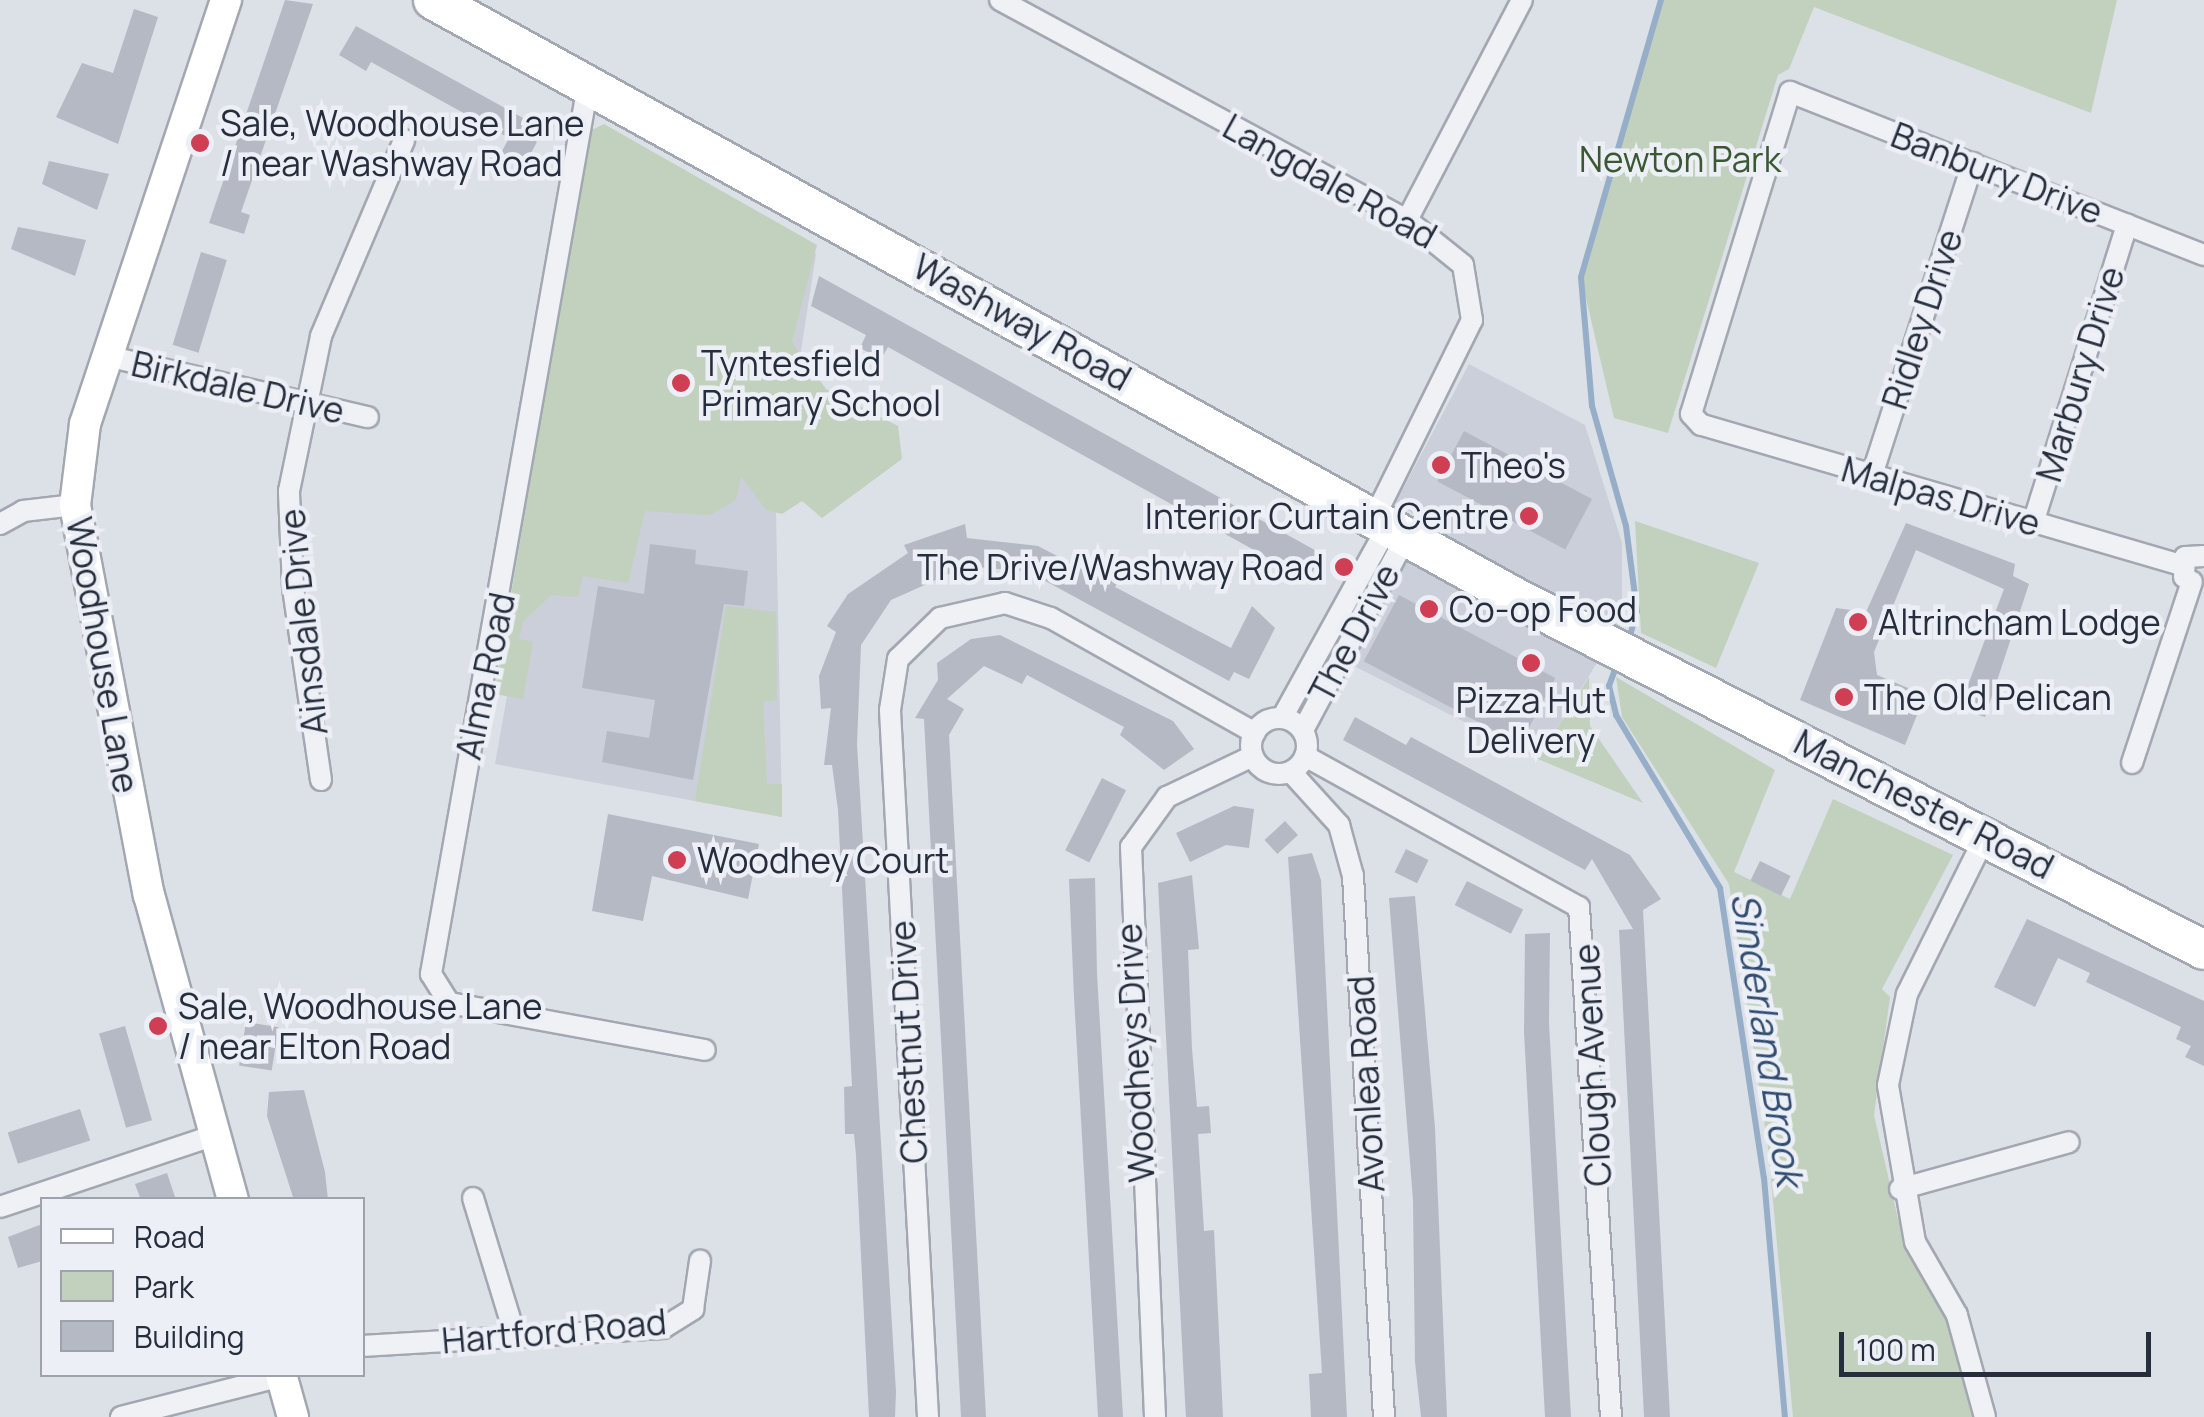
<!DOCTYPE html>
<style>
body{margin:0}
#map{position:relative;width:2204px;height:1417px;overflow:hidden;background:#dce0e7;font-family:Manrope,sans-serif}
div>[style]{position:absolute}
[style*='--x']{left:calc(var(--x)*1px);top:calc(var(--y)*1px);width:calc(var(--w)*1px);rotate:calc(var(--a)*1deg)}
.built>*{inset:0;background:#cacfd9}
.green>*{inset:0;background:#c2d1bd}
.stream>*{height:6px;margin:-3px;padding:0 3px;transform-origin:3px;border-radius:3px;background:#96aec8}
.building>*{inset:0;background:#b4b9c4;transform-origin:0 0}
.roads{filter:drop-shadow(2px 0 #a2a7b1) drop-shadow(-2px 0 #a2a7b1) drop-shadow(0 2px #a2a7b1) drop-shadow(0 -2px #a2a7b1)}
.street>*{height:20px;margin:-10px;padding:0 10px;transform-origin:10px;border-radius:10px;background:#eff1f5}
.street>.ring{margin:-10px;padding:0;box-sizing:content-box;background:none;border:20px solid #eff1f5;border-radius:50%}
.secondary>*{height:30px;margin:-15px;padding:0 15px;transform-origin:15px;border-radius:15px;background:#fff}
.highway>*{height:38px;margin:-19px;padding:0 19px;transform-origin:19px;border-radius:19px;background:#fff}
.dots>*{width:28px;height:28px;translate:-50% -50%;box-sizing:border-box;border:5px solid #eceff5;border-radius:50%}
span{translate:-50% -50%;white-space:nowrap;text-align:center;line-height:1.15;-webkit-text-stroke:9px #eceff5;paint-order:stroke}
.poi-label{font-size:35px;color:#262e3d}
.left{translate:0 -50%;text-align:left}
.right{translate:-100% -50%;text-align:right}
.park-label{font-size:35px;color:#3a5933}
.street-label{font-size:35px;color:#262e3d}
.water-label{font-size:38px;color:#304d71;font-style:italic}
.legend{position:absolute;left:40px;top:1197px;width:325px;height:180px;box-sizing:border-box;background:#eceff5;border:2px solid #9da2ab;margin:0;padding:12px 18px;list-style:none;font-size:30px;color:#262e3d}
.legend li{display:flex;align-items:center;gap:20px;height:50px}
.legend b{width:50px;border:2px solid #9da2ab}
.scale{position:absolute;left:1839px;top:1332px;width:312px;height:45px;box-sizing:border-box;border:5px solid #262e3d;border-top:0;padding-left:12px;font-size:30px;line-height:35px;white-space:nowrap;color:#262e3d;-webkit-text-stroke:8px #eceff5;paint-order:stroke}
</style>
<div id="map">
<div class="built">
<i style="clip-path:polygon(606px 135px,816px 254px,776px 512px,782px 817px,495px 764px)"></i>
<i style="clip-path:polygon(1469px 364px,1585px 425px,1622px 543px,1622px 622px,1538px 759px,1352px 665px,1425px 522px,1396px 502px)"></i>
</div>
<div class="green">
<i style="clip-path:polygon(1661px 0,2117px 0,2091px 113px,1814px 7px,1789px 69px,1778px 75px,1668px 433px,1614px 418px,1581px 277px)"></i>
<i style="clip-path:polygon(604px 124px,817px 245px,792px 342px,826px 389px,898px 426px,902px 459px,822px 518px,802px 501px,782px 514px,766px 510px,741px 476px,736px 500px,710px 515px,645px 511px,628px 583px,583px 576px,578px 597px,551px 595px,523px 622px,519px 639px,533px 642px,523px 699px,494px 694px,590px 131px)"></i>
<i style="clip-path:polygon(1635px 521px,1759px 563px,1716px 668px,1641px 633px)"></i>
<i style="clip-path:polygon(726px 606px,776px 612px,777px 700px,763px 702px,767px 784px,782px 784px,782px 817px,695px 801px)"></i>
<i style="clip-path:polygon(1589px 677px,1590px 726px,1643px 803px,1538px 759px)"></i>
<i style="clip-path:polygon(1616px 677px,1775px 770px,1734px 872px,1790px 899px,1833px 799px,1953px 855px,1882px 989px,1890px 997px,1874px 1115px,1898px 1219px,1954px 1326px,1980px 1417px,1793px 1417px,1768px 1147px,1729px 884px,1622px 717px)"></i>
</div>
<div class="stream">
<i style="--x:1629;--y:639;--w:29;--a:-74"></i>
<i style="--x:1637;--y:611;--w:86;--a:-97.4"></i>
<i style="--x:1626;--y:526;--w:125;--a:-105.8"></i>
<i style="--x:1592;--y:406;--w:129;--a:-94.9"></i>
<i style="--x:1581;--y:277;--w:288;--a:-73.9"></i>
<i style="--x:1617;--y:664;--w:23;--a:110"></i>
<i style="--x:1609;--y:686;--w:30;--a:76"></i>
<i style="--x:1616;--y:715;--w:202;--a:59"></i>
<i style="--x:1720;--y:888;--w:293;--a:81.4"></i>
<i style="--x:1764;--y:1178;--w:240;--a:85"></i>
</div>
<div class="building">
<i style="clip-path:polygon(285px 0,313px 4px,241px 212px,250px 215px,244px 234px,209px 223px)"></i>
<i style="clip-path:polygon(134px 9px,158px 17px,118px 144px,56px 117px,82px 63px,113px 73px)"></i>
<i style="clip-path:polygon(356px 26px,534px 124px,527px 136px,537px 142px,522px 169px,501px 153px,509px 138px,371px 62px,366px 71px,339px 55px)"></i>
<i style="clip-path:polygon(49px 161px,109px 174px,97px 210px,42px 184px)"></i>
<i style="clip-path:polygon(18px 227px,86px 240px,75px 276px,11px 249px)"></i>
<i style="left:201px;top:252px;width:27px;height:97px;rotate:17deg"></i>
<i style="clip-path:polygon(819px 276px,1322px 554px,1308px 580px,888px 347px,881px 359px,860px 348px,866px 335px,811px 306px)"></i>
<i style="left:1464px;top:431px;width:145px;height:57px;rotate:28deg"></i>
<i style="clip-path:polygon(1906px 523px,2015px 564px,2013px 576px,2029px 584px,1985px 717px,1959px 709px,2004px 589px,1916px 550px,1874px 652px,1877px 675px,1925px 695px,1905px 745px,1800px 700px,1836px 608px,1866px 612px)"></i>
<i style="clip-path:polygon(965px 524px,967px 538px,1038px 546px,1088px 572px,1093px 563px,1121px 576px,1115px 587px,1231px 648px,1252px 606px,1275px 628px,1249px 679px,1234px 672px,1229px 681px,1029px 572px,967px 566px,891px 600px,861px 645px,857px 744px,896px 1392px,895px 1417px,869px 1417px,856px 1155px,854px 1134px,845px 1134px,844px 1087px,852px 1086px,838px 810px,832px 765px,824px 765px,831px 708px,821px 709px,819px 676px,836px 632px,827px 626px,848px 594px,908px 553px,904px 545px)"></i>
<i style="clip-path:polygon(650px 544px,696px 550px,695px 564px,748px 571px,744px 606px,724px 604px,693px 780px,602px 762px,607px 731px,649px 738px,655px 700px,582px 688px,598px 586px,644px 594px)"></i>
<i style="left:1399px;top:595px;width:177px;height:75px;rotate:28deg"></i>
<i style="clip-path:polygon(1000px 635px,1173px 721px,1194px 749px,1164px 770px,1120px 735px,1124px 727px,1027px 675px,1022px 684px,984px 666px,947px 699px,964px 709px,949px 735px,986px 1417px,961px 1417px,924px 719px,915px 718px,938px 680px,937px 663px,971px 639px)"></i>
<i style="clip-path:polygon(1355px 717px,1406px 745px,1411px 737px,1630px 855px,1661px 899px,1643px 910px,1670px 1417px,1644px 1417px,1619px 930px,1633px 929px,1592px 859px,1585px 870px,1343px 740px)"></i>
<i style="left:1102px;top:778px;width:27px;height:81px;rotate:27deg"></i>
<i style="clip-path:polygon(1234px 806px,1254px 809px,1249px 848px,1226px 845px,1190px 862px,1176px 833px)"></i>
<i style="clip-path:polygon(608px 814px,759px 844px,748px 899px,652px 876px,643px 921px,592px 911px)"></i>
<i style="left:1285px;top:821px;width:19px;height:28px;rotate:47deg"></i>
<i style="left:1406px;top:849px;width:25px;height:26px;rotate:26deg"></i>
<i style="clip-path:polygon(1312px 853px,1321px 880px,1347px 1417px,1311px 1417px,1309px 1374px,1322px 1373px,1288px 857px)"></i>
<i style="left:1760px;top:861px;width:34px;height:22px;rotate:26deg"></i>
<i style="clip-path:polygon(1192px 875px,1199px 949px,1188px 950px,1192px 1049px,1197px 1107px,1209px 1106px,1211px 1133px,1198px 1134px,1204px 1231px,1214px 1230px,1223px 1417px,1186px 1417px,1185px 1401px,1158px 883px)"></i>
<i style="clip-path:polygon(1095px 878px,1097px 974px,1123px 1417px,1098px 1417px,1074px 997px,1069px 879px)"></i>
<i style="left:1467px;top:881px;width:63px;height:27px;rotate:27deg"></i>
<i style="clip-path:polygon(1415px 896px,1435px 1128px,1447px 1417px,1421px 1417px,1415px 1362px,1413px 1200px,1389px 898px)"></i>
<i style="clip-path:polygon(2027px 919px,2204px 1001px,2204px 1066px,2185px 1057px,2191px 1046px,2176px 1039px,2181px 1027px,2086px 982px,2090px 973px,2058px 958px,2035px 1007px,1994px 987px)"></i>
<i style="clip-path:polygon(1550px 933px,1549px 1023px,1571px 1417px,1545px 1417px,1524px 1032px,1525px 934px)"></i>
<i style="left:246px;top:1022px;width:33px;height:44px;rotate:9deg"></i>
<i style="left:125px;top:1026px;width:98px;height:27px;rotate:74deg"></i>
<i style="clip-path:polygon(304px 1090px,325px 1172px,328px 1200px,294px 1200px,267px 1116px,269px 1092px)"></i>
<i style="left:80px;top:1109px;width:33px;height:76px;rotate:72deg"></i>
<i style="clip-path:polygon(167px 1173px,176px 1200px,141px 1200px,135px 1184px)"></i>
<i style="clip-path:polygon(42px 1224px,42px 1261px,18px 1268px,8px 1237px)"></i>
</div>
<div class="roads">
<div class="street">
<i style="--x:1000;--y:0;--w:463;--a:28.4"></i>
<i style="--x:1407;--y:220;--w:72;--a:38.8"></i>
<i style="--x:1463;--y:265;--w:56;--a:80.7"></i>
<i style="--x:1472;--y:320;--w:221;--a:116.3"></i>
<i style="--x:588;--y:85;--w:903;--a:100.02"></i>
<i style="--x:431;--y:974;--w:34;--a:58"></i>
<i style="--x:449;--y:1003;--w:260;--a:10.4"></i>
<i style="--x:1407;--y:220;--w:248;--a:-62.4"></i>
<i style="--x:107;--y:356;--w:268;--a:13.2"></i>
<i style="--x:1872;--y:475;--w:328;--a:-72.1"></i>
<i style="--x:2033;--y:523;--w:313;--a:-72.5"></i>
<i style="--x:0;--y:524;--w:26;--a:-29"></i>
<i style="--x:23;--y:511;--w:52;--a:-6.6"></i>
<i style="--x:2181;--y:565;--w:500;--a:-163.7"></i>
<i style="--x:1701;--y:425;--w:15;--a:-132"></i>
<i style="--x:1691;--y:414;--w:337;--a:-72.9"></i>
<i style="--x:1790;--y:92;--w:445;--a:21.5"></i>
<i style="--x:2184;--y:577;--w:20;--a:-87"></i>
<i style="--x:2185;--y:557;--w:19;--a:-3"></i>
<i style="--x:1282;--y:718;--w:219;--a:-61.1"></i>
<i class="ring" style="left:1251px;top:718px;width:36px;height:36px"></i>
<i style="--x:1303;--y:730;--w:219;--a:-61.9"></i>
<i style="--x:1305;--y:756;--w:313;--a:28.9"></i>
<i style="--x:1579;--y:907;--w:511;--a:86.41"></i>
<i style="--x:2132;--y:763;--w:191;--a:-71.7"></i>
<i style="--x:1291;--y:772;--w:72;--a:47.8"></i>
<i style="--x:1339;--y:825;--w:53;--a:74.6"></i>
<i style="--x:1353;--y:876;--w:542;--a:86.72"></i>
<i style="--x:321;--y:780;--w:194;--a:-98.3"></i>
<i style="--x:293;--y:588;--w:97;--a:-92.4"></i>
<i style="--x:289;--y:491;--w:158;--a:-78.3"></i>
<i style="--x:321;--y:336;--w:213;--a:-67"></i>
<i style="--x:1900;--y:1189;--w:175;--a:-15.5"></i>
<i style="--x:473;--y:1198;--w:147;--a:73"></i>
<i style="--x:0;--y:1207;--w:227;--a:-18.5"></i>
<i style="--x:362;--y:1346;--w:302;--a:-3.4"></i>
<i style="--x:663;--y:1328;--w:36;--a:-32"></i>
<i style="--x:693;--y:1309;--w:49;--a:-81.7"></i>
<i style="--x:121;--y:1417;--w:166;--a:-14.3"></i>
<i style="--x:928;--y:1417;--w:708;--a:-93.08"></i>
<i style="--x:890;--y:710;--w:52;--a:-81.1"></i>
<i style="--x:898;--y:659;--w:59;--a:-44.3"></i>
<i style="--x:940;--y:618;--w:67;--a:-13"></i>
<i style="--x:1005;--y:603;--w:48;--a:18.1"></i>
<i style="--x:1051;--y:618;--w:234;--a:29.4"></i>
<i style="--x:1155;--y:1417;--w:571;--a:-92.41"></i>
<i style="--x:1131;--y:847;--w:62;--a:-54.2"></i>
<i style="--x:1167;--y:797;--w:95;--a:-25.5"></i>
<i style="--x:1985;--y:1417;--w:106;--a:-105.4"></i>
<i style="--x:1957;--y:1315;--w:84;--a:-119.9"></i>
<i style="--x:1915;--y:1242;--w:159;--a:-99.8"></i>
<i style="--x:1888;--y:1085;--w:93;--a:-78.2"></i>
<i style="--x:1907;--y:994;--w:178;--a:-63.6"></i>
</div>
<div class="secondary">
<i style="--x:226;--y:0;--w:447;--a:108.4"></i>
<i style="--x:85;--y:424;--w:82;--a:97"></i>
<i style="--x:75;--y:505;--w:397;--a:79.3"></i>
<i style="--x:149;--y:895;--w:316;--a:74.6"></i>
<i style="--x:281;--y:1374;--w:45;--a:74.4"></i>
</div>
<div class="highway">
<i style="--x:433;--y:0;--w:1234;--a:28.89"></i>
<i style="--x:1513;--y:596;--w:776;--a:27.13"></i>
</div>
</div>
<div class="dots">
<i style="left:200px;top:143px;background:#cf3e52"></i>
<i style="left:681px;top:383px;background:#cf3e52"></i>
<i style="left:1441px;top:465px;background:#cf3e52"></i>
<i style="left:1529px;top:516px;background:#cf3e52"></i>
<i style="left:1344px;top:567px;background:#cf3e52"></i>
<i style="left:1429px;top:609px;background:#cf3e52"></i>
<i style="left:1858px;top:622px;background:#cf3e52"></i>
<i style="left:1531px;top:663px;background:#cf3e52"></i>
<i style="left:1844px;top:697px;background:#cf3e52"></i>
<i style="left:677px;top:860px;background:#cf3e52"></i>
<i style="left:158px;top:1026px;background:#cf3e52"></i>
</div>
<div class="poi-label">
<span class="left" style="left:220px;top:143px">Sale, Woodhouse Lane<br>/ near Washway Road</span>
<span class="left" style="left:701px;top:383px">Tyntesfield<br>Primary School</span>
<span class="left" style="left:1461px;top:465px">Theo's</span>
<span class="right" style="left:1509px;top:516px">Interior Curtain Centre</span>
<span class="right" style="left:1324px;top:567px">The Drive/Washway Road</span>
<span class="left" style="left:1449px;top:609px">Co-op Food</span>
<span class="left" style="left:1878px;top:622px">Altrincham Lodge</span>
<span class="left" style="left:1864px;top:697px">The Old Pelican</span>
<span style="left:1531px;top:720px">Pizza Hut<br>Delivery</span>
<span class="left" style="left:697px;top:860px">Woodhey Court</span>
<span class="left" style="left:178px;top:1026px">Sale, Woodhouse Lane<br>/ near Elton Road</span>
</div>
<div class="park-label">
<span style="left:1680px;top:159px">Newton Park</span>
</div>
<div class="street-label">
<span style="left:1997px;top:173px;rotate:21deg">Banbury Drive</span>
<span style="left:1330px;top:181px;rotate:29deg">Langdale Road</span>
<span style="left:1922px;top:319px;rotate:-72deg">Ridley Drive</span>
<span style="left:1022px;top:322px;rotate:29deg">Washway Road</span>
<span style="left:2080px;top:374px;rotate:-73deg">Marbury Drive</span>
<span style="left:238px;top:387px;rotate:13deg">Birkdale Drive</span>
<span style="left:1941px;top:496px;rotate:16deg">Malpas Drive</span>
<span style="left:303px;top:622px;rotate:-96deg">Ainsdale Drive</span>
<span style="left:1354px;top:633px;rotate:-62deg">The Drive</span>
<span style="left:103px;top:655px;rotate:80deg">Woodhouse Lane</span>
<span style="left:485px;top:676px;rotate:-78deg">Alma Road</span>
<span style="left:1924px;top:804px;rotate:27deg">Manchester Road</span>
<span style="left:908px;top:1042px;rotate:-93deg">Chestnut Drive</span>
<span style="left:1135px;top:1053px;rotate:-93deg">Woodheys Drive</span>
<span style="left:1592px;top:1065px;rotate:-93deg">Clough Avenue</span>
<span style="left:1366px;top:1084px;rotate:-93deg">Avonlea Road</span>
<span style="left:554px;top:1331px;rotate:-5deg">Hartford Road</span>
</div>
<div class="water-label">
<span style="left:1768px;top:1039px;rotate:81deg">Sinderland Brook</span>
</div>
<ul class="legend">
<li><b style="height:12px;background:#fff"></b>Road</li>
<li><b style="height:28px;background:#c2d1bd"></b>Park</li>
<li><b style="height:28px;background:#b4b9c4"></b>Building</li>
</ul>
<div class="scale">100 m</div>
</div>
